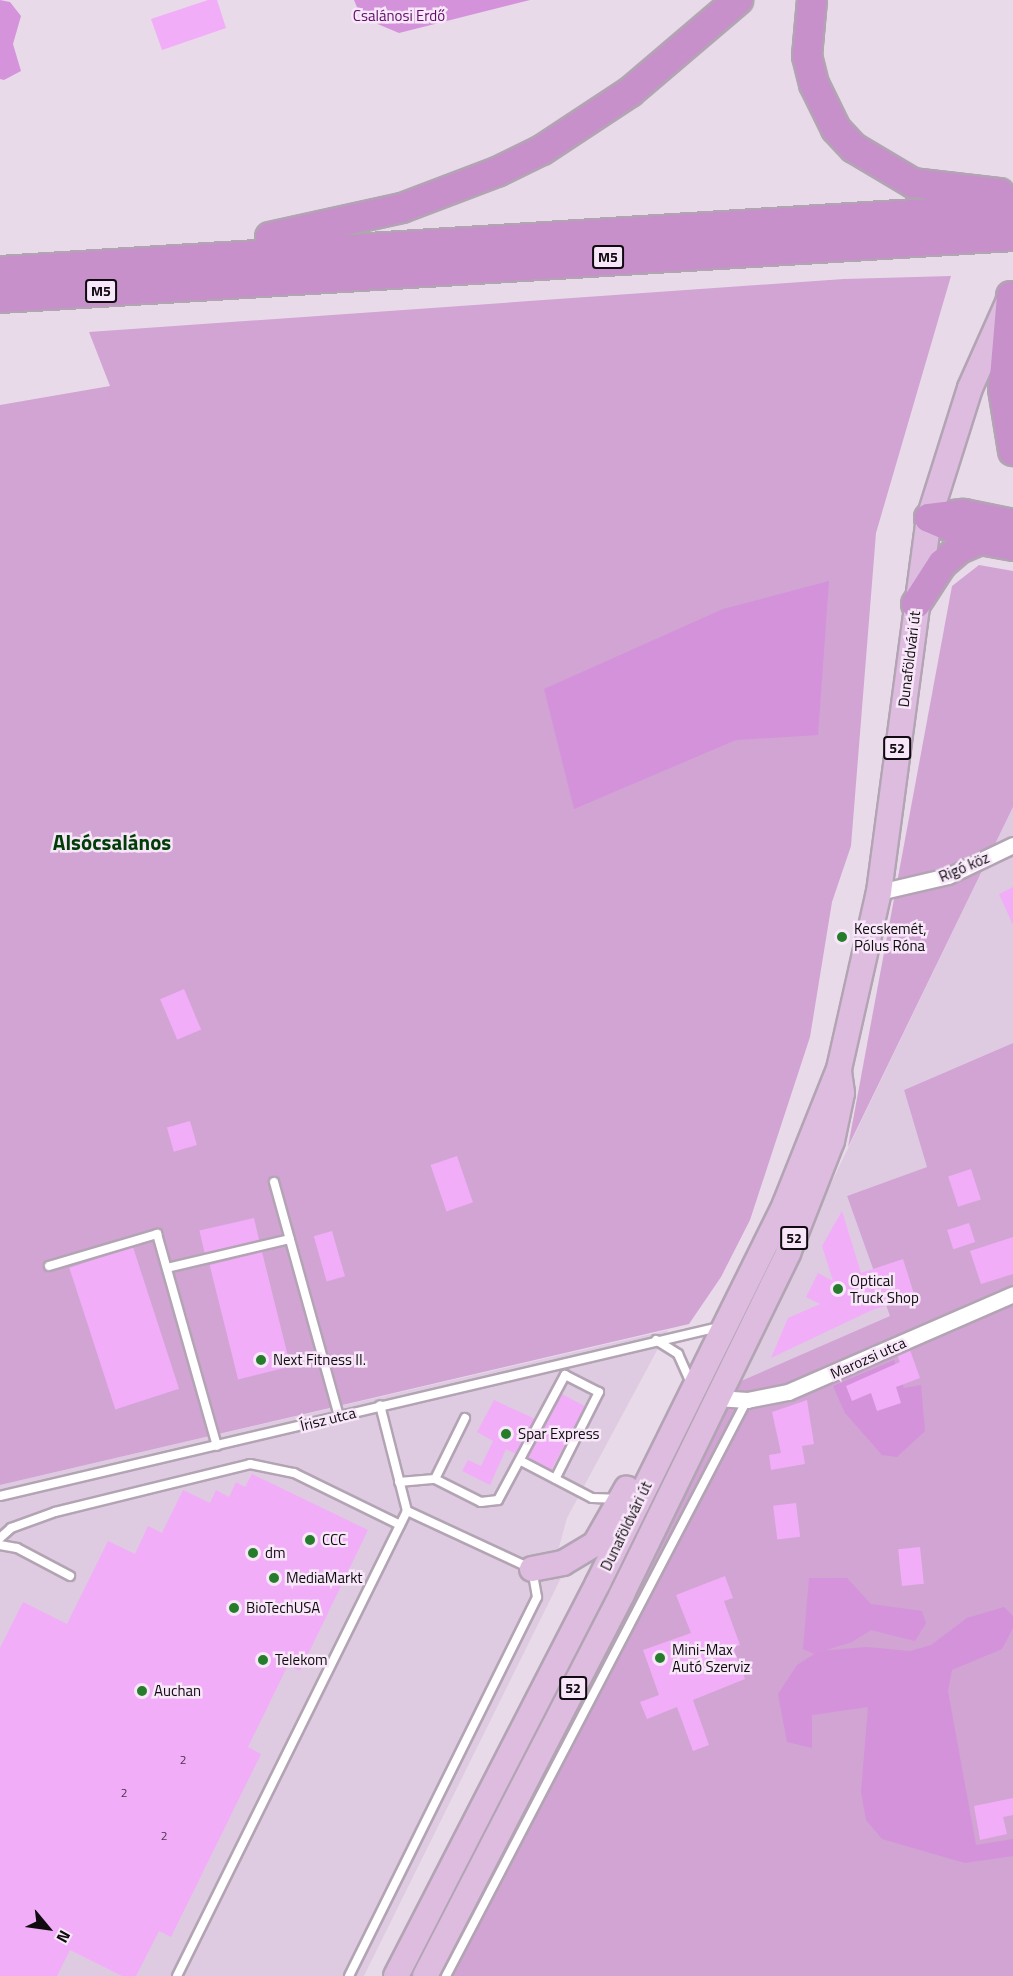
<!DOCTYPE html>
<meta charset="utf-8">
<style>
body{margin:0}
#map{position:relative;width:1013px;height:1976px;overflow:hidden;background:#e9daea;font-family:"Titillium Web",sans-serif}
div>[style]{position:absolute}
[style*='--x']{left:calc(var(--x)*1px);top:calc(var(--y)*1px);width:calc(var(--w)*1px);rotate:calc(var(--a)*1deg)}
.built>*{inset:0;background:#dfcbe1}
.green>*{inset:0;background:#d1a4d4}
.forest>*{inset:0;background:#d492da}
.water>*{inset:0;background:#d593db}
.building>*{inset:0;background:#f1adf7;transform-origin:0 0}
.roads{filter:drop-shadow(2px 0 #b3a4b4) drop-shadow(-2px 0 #b3a4b4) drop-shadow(0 2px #b3a4b4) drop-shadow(0 -2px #b3a4b4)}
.lane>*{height:8px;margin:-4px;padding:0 4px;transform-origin:4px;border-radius:4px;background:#fff}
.street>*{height:15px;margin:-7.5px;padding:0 7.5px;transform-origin:7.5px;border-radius:7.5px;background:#fff}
.primary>*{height:24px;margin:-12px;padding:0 12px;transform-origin:12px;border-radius:12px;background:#ddbce0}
.highway>*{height:28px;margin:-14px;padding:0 14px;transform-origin:14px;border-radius:14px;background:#c790cb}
.dots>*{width:16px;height:16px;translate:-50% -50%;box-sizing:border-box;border:3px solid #f7e7f8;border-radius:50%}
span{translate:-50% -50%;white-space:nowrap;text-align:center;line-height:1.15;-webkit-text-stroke:5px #f7e7f8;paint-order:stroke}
.number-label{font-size:12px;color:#48344a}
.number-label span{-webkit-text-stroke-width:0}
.shield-label span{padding:2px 4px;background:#f7e7f8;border:2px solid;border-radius:4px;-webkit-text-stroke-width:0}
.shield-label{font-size:14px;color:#100b10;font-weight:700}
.park-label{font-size:15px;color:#5f0c67}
.street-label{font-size:15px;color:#100b10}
.poi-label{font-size:15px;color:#100b10}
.left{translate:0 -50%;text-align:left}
.district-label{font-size:21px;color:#013d07;font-weight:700}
.north{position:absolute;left:18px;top:1898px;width:60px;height:60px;-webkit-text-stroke:4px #f7e7f8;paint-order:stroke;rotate:119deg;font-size:16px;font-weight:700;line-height:24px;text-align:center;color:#100b10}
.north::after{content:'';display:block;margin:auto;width:21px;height:27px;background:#100b10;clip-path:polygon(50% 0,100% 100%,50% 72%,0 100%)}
</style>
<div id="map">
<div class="built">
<i style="clip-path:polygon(1013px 807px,1013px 1043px,904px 1090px,928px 1167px,847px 1196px,891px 1316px,734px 1384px)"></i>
<i style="clip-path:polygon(668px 1330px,567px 1518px,557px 1555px,562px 1576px,364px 1976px,0 1976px,0 1485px)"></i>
</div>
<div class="green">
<i style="clip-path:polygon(951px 276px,876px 533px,851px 846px,832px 902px,810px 1037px,750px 1220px,721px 1277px,689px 1324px,0 1485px,0 405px,110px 386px,89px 332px,844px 279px)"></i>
<i style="clip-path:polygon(979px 565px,1013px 571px,1013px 807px,848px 1147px,952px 586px)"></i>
<i style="clip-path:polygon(1013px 1043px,1013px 1976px,442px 1976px,734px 1384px,890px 1316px,847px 1196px,927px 1167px,904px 1090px)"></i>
</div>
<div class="forest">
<i style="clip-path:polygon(354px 0,530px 0,399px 33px,361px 17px)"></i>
<i style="clip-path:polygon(829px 581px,818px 735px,736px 740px,574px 809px,544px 689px,723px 609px)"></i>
<i style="clip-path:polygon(894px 1360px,904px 1388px,921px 1385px,925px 1431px,897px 1457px,882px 1455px,845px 1413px,833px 1386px)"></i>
<i style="clip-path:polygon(1004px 1607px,1013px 1616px,1013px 1628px,1002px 1649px,952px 1670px,948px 1691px,976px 1845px,1013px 1839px,1013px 1856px,965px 1863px,882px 1839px,866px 1820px,861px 1792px,868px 1707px,812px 1715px,812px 1748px,787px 1742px,778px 1694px,797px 1665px,819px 1651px,867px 1647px,910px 1651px,931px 1645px,967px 1618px)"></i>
</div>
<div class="water">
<i style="clip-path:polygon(0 0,10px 2px,21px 16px,13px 44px,21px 71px,4px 80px,0 79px)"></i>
<i style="clip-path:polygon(809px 1578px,847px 1578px,871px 1604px,922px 1611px,926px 1623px,915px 1641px,871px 1630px,852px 1642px,814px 1654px,803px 1649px)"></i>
</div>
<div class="building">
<i style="clip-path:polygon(208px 0,217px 0,226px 28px,162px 50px,151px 19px)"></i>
<i style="clip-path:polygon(1013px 887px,1013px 925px,999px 894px)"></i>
<i style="left:184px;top:989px;width:44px;height:26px;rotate:67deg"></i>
<i style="left:190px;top:1121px;width:25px;height:24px;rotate:74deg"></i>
<i style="left:457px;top:1156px;width:49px;height:28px;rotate:71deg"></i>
<i style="left:971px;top:1169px;width:32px;height:24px;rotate:72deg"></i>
<i style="clip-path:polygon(842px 1211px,861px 1273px,903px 1259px,915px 1297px,872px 1310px,771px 1358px,788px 1318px,820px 1304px,806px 1297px,818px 1273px,833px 1281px,822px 1246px)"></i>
<i style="left:254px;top:1218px;width:23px;height:56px;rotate:77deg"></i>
<i style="left:969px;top:1223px;width:20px;height:23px;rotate:72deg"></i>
<i style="left:332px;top:1231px;width:47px;height:19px;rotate:74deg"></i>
<i style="clip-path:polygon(1013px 1237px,1013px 1274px,981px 1284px,970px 1251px)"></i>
<i style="left:133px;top:1247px;width:149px;height:67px;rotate:72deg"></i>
<i style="left:262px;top:1252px;width:118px;height:54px;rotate:76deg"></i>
<i style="clip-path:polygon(910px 1350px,920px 1378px,896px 1387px,901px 1403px,877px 1411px,871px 1393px,852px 1401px,846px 1386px,900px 1362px,897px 1355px)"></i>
<i style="left:562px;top:1394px;width:26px;height:72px;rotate:28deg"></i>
<i style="clip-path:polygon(494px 1400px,535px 1419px,516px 1454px,506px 1449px,490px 1485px,462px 1471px,468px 1460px,481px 1466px,493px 1441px,477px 1432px)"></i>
<i style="clip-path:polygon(807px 1400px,814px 1444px,802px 1446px,805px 1464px,771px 1470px,769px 1455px,781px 1453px,772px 1412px)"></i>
<i style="clip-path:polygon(252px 1474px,368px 1530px,300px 1671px,288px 1665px,248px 1747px,261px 1754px,171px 1937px,159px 1931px,136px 1976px,122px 1976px,70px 1950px,57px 1976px,0 1976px,0 1648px,23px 1602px,67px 1624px,108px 1541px,135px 1554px,148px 1526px,162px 1533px,183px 1490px,210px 1503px,216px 1490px,229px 1497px,236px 1482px,245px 1487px)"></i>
<i style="left:796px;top:1503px;width:34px;height:23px;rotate:83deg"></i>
<i style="left:920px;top:1547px;width:37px;height:22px;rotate:84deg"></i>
<i style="clip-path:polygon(725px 1576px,733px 1598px,724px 1601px,740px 1645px,733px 1647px,745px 1679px,693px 1700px,709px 1745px,693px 1751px,677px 1707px,647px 1719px,640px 1702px,659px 1695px,643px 1650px,691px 1633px,676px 1595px)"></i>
<i style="clip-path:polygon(1013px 1798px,1013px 1815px,1003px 1817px,1007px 1834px,980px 1840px,974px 1806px)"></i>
</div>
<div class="roads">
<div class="lane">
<i style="--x:274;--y:1182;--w:243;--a:74.5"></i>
<i style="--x:49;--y:1266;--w:113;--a:-16.5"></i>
<i style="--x:157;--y:1234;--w:220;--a:74.2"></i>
<i style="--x:167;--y:1268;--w:126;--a:-13.3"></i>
<i style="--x:656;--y:1340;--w:26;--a:32"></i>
<i style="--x:678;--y:1354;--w:32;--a:66"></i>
<i style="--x:521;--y:1461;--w:80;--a:27.5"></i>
<i style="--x:592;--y:1498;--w:23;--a:2"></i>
<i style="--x:435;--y:1479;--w:68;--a:-63.8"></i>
<i style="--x:399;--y:1482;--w:36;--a:-5"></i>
<i style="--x:435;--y:1479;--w:51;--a:26.6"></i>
<i style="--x:481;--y:1502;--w:17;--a:-7"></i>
<i style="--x:498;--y:1500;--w:142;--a:-61.8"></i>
<i style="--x:565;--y:1375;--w:38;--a:27"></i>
<i style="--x:599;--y:1392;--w:97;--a:116.8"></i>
<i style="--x:0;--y:1496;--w:739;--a:-13.23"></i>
<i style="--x:0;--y:1538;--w:15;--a:-42"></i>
<i style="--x:11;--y:1528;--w:47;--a:-20"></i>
<i style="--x:55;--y:1512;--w:201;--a:-13.8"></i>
<i style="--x:250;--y:1464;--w:45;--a:11.6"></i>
<i style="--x:294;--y:1473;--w:118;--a:26.1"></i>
<i style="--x:0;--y:1545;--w:17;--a:10"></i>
<i style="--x:17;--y:1548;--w:60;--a:27.8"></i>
<i style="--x:177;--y:1976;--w:519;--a:-63.68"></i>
<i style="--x:407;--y:1511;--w:109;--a:-104.3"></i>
<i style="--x:349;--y:1976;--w:423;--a:-63.6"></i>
<i style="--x:537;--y:1597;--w:28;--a:-100"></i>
<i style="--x:532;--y:1569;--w:138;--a:-155.1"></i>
<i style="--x:446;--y:1976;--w:650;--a:-62.41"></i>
</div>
<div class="street">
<i style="--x:879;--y:892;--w:71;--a:-13.1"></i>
<i style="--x:948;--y:876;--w:72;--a:-25.5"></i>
<i style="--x:717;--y:1398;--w:30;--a:4"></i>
<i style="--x:747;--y:1400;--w:42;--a:-11"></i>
<i style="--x:788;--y:1392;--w:245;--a:-23.5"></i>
</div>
<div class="primary">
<i style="--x:532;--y:1569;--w:32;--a:-11"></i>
<i style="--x:563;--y:1563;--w:37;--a:-31"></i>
<i style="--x:595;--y:1544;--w:64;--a:-60.3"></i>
<i style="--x:396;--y:1976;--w:442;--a:-62.8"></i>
<i style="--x:598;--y:1583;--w:423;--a:-63.7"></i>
<i style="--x:785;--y:1204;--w:145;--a:-68.2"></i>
<i style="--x:839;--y:1069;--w:181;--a:-77.3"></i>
<i style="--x:879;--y:892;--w:377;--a:-82.4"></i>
<i style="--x:929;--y:518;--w:136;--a:-72.5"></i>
<i style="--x:970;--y:388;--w:91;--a:-66"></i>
<i style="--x:425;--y:1976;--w:430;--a:-62.7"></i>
<i style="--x:622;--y:1594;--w:379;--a:-64"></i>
<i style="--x:788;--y:1253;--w:120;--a:-68.6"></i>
<i style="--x:832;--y:1141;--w:49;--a:-78.2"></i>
<i style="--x:842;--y:1093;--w:21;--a:-98"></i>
</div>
<div class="highway">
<i style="--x:812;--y:0;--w:56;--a:95.1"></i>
<i style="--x:807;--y:56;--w:29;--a:76"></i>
<i style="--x:814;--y:84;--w:50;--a:63.9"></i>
<i style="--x:836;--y:129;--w:26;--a:47"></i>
<i style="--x:854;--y:148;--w:69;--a:30.7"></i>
<i style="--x:913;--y:183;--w:87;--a:6.6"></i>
<i style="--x:270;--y:237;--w:135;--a:-12.4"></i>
<i style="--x:402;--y:208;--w:102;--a:-20.8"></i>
<i style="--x:497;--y:172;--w:50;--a:-26.1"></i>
<i style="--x:542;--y:150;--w:105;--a:-33.4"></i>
<i style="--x:630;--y:92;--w:142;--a:-40.4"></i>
<i style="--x:0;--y:271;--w:1015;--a:-3.56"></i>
<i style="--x:1011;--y:296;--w:93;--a:94.9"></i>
<i style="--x:1003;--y:389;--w:63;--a:80.8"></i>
<i style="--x:0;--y:298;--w:1015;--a:-3.5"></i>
<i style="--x:929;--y:518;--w:56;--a:23.3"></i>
<i style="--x:980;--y:540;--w:34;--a:10"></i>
<i style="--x:929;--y:518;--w:35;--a:-7"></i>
<i style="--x:964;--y:514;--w:50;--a:11.5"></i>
<i style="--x:916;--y:604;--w:48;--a:-57"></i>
<i style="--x:942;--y:564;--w:23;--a:-41"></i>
<i style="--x:959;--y:549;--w:23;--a:-23"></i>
</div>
</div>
<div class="dots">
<i style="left:842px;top:937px;background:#257d2b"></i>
<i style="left:838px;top:1289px;background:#257d2b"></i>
<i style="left:261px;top:1360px;background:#257d2b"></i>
<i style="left:506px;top:1434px;background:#257d2b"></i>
<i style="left:310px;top:1540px;background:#257d2b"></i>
<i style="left:253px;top:1553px;background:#257d2b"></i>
<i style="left:274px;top:1578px;background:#257d2b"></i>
<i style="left:234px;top:1608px;background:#257d2b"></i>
<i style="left:660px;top:1658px;background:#257d2b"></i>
<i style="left:263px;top:1660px;background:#257d2b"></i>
<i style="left:142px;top:1691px;background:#257d2b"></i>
</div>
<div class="number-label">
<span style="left:183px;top:1760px">2</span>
<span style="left:124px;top:1793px">2</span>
<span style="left:164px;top:1836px">2</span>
</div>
<div class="shield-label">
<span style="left:608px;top:257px">M5</span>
<span style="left:101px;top:291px">M5</span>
<span style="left:897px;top:748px">52</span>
<span style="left:794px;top:1238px">52</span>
<span style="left:573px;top:1688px">52</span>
</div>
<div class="park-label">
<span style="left:399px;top:16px">Csalánosi Erdő</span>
</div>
<div class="street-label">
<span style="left:909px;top:659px;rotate:-83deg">Dunaföldvári út</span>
<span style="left:964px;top:867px;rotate:-23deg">Rigó köz</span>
<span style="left:868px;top:1358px;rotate:-24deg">Marozsi utca</span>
<span style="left:328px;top:1419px;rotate:-14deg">Írisz utca</span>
<span style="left:626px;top:1526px;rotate:-64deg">Dunaföldvári út</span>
</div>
<div class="poi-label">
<span class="left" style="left:854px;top:937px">Kecskemét,<br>Pólus Róna</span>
<span class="left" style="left:850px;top:1289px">Optical<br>Truck Shop</span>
<span class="left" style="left:273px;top:1360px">Next Fitness II.</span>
<span class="left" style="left:518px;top:1434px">Spar Express</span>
<span class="left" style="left:322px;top:1540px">CCC</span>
<span class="left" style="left:265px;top:1553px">dm</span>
<span class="left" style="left:286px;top:1578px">MediaMarkt</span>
<span class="left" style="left:246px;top:1608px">BioTechUSA</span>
<span class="left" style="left:672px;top:1658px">Mini-Max<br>Autó Szerviz</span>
<span class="left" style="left:275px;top:1660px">Telekom</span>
<span class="left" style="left:154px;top:1691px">Auchan</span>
</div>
<div class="district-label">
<span style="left:112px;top:842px">Alsócsalános</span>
</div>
<div class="north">N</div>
</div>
